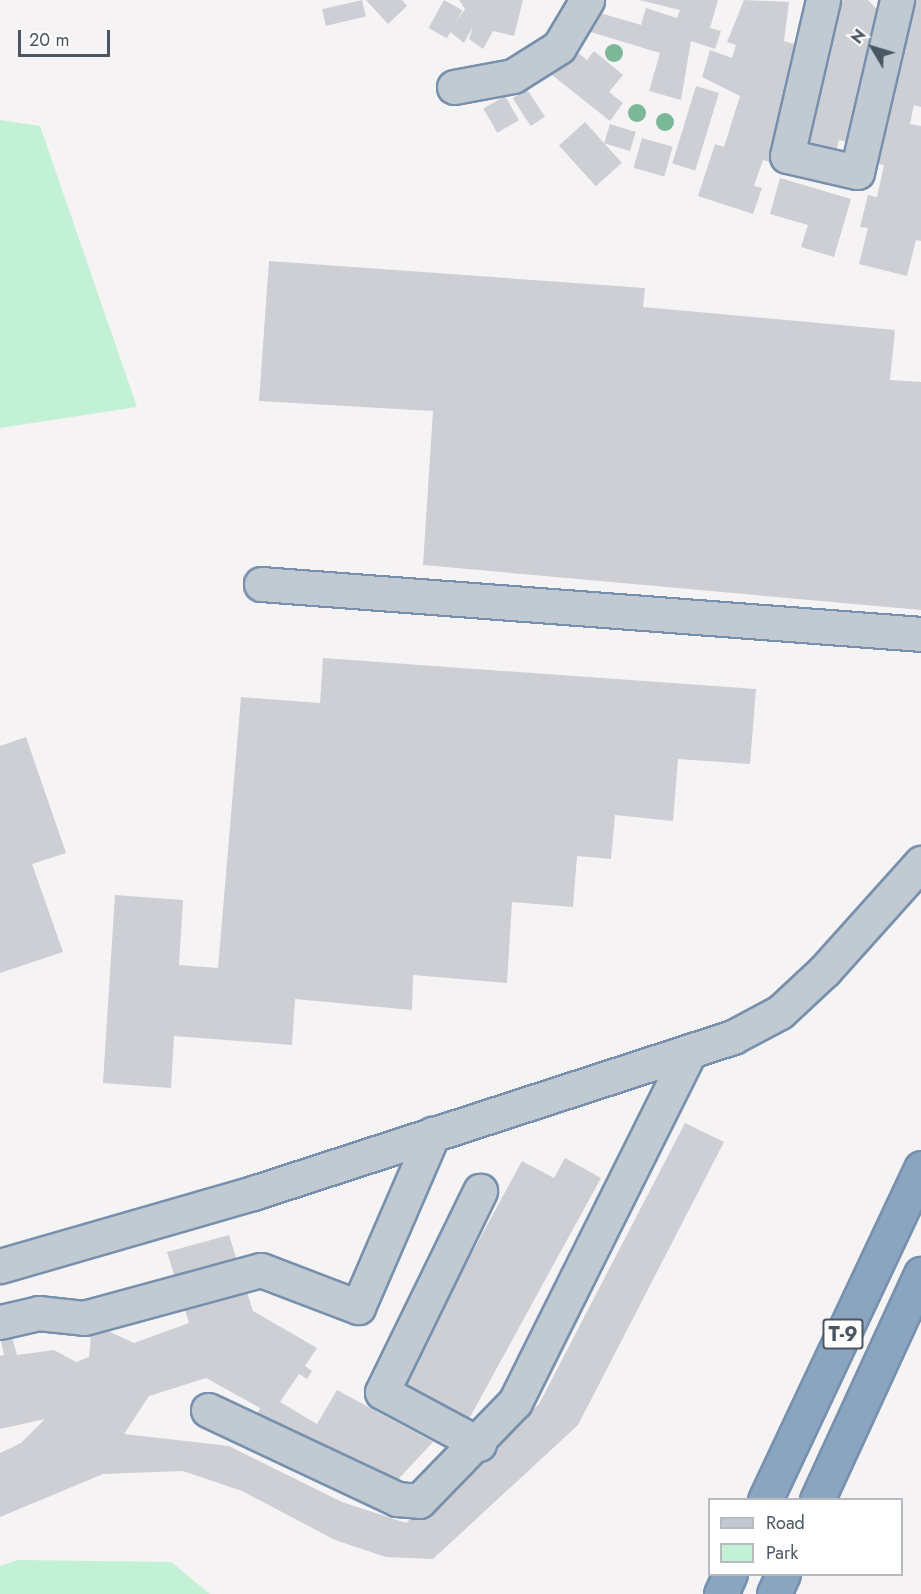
<!DOCTYPE html>
<style>
body{margin:0}
#map{position:relative;width:921px;height:1594px;overflow:hidden;background:#f5f3f3;font-family:Jost,sans-serif}
div>[style]{position:absolute}
[style*='--x']{left:calc(var(--x)*1px);top:calc(var(--y)*1px);width:calc(var(--w)*1px);rotate:calc(var(--a)*1deg)}
.green>*{inset:0;background:#c3f1d5}
.building>*{inset:0;background:#cdcfd5;transform-origin:0 0}
.roads{filter:drop-shadow(2px 0 #7690ad) drop-shadow(-2px 0 #7690ad) drop-shadow(0 2px #7690ad) drop-shadow(0 -2px #7690ad)}
.minor>*{height:33px;margin:-16.5px;padding:0 16.5px;transform-origin:16.5px;border-radius:16.5px;background:#c1cad2}
.highway>*{height:33px;margin:-16.5px;padding:0 16.5px;transform-origin:16.5px;border-radius:16.5px;background:#8ba5c1}
.trees>*{width:18px;height:18px;margin:-9px;border-radius:50%;background:#7bb799}
span{translate:-50% -50%;white-space:nowrap;text-align:center;line-height:1.15;-webkit-text-stroke:5px #fff;paint-order:stroke}
.shield-label span{padding:2px 4px;background:#fff;border:2px solid;border-radius:4px;-webkit-text-stroke-width:0}
.shield-label{font-size:20px;color:#4a5661;font-weight:700}
.legend{position:absolute;left:708px;top:1498px;width:195px;height:78px;box-sizing:border-box;background:#fff;border:2px solid #b7bbc0;margin:0;padding:8px 10px;list-style:none;font-size:18px;color:#4a5661}
.legend li{display:flex;align-items:center;gap:12px;height:30px}
.legend b{width:30px;border:2px solid #b7bbc0}
.north{position:absolute;left:843px;top:18px;width:60px;height:60px;-webkit-text-stroke:4px #fff;paint-order:stroke;rotate:308deg;font-size:16px;font-weight:700;line-height:24px;text-align:center;color:#4a5661}
.north::after{content:'';display:block;margin:auto;width:21px;height:27px;background:#4a5661;clip-path:polygon(50% 0,100% 100%,50% 72%,0 100%)}
.scale{position:absolute;left:18px;top:30px;width:92px;height:27px;box-sizing:border-box;border:3px solid #4a5661;border-top:0;padding-left:8px;font-size:18px;line-height:21px;white-space:nowrap;color:#4a5661;-webkit-text-stroke:4px #fff;paint-order:stroke}
</style>
<div id="map">
<div class="green">
<i style="clip-path:polygon(0 120px,40px 126px,137px 407px,0 428px)"></i>
<i style="clip-path:polygon(18px 1560px,171px 1562px,210px 1594px,0 1594px,0 1566px)"></i>
</div>
<div class="building">
<i style="left:362px;top:0;width:17px;height:41px;rotate:77deg"></i>
<i style="clip-path:polygon(366px 0,402px 0,407px 6px,388px 24px)"></i>
<i style="left:444px;top:0;width:21px;height:32px;rotate:29deg"></i>
<i style="clip-path:polygon(459px 0,523px 0,514px 36px,493px 31px,483px 49px,469px 39px,473px 26px,464px 43px,449px 31px,465px 9px)"></i>
<i style="clip-path:polygon(639px 0,718px 0,710px 28px,721px 31px,715px 49px,691px 41px,681px 100px,649px 91px,660px 53px,584px 30px,590px 10px,641px 25px,646px 8px,677px 18px,680px 10px)"></i>
<i style="clip-path:polygon(744px 0,789px 2px,784px 41px,807px 48px,770px 162px,763px 160px,754px 186px,762px 188px,753px 214px,698px 196px,715px 144px,724px 147px,740px 96px,702px 77px,710px 50px,732px 58px,736px 45px,727px 42px)"></i>
<i style="clip-path:polygon(830px 0,868px 0,886px 19px,852px 143px,839px 140px,835px 157px,803px 150px)"></i>
<i style="clip-path:polygon(911px 0,921px 0,921px 107px,914px 105px,910px 124px,921px 126px,921px 241px,916px 240px,907px 276px,859px 264px,868px 228px,860px 227px,868px 195px,877px 197px,884px 165px,871px 162px)"></i>
<i style="clip-path:polygon(568px 45px,587px 60px,594px 51px,623px 75px,609px 92px,623px 103px,610px 121px,547px 71px)"></i>
<i style="left:696px;top:86px;width:24px;height:81px;rotate:17deg"></i>
<i style="left:527px;top:89px;width:33px;height:17px;rotate:57deg"></i>
<i style="left:505px;top:96px;width:28px;height:25px;rotate:60deg"></i>
<i style="left:585px;top:122px;width:55px;height:35px;rotate:48deg"></i>
<i style="left:610px;top:124px;width:27px;height:20px;rotate:17deg"></i>
<i style="left:642px;top:138px;width:32px;height:31px;rotate:16deg"></i>
<i style="clip-path:polygon(780px 178px,851px 199px,834px 257px,801px 247px,808px 225px,770px 214px)"></i>
<i style="clip-path:polygon(269px 261px,645px 288px,643px 307px,895px 330px,890px 380px,921px 382px,921px 610px,423px 565px,433px 411px,259px 401px)"></i>
<i style="clip-path:polygon(323px 658px,756px 689px,750px 764px,678px 759px,673px 821px,615px 815px,611px 859px,577px 856px,573px 907px,512px 902px,507px 983px,413px 975px,412px 1010px,295px 999px,292px 1045px,174px 1036px,171px 1088px,103px 1083px,115px 895px,183px 900px,179px 965px,218px 968px,241px 697px,320px 703px)"></i>
<i style="clip-path:polygon(26px 737px,66px 853px,32px 864px,63px 952px,0 973px,0 746px)"></i>
<i style="clip-path:polygon(685px 1123px,724px 1142px,578px 1425px,433px 1559px,386px 1557px,335px 1540px,242px 1491px,183px 1471px,103px 1474px,0 1517px,0 1453px,21px 1443px,45px 1419px,0 1429px,0 1356px,4px 1355px,0 1337px,11px 1334px,17px 1355px,54px 1350px,76px 1362px,89px 1357px,91px 1335px,104px 1329px,134px 1343px,189px 1323px,167px 1252px,229px 1235px,253px 1311px,317px 1348px,305px 1366px,312px 1371px,307px 1379px,299px 1374px,280px 1402px,317px 1424px,337px 1390px,433px 1442px,390px 1488px,256px 1416px,260px 1408px,206px 1378px,149px 1396px,124px 1434px,229px 1446px,342px 1502px,406px 1523px,539px 1404px)"></i>
<i style="clip-path:polygon(565px 1158px,601px 1178px,464px 1428px,397px 1391px,522px 1161px,554px 1178px)"></i>
</div>
<div class="roads">
<div class="minor">
<i style="--x:823;--y:0;--w:160;--a:103"></i>
<i style="--x:787;--y:156;--w:72;--a:12.9"></i>
<i style="--x:857;--y:172;--w:177;--a:-76.9"></i>
<i style="--x:454;--y:87;--w:60;--a:-10.6"></i>
<i style="--x:513;--y:76;--w:54;--a:-32.2"></i>
<i style="--x:559;--y:47;--w:55;--a:-59.2"></i>
<i style="--x:261;--y:584;--w:662;--a:4.33"></i>
<i style="--x:0;--y:1266;--w:263;--a:-16.1"></i>
<i style="--x:253;--y:1193;--w:505;--a:-18"></i>
<i style="--x:733;--y:1037;--w:53;--a:-28"></i>
<i style="--x:780;--y:1012;--w:62;--a:-43"></i>
<i style="--x:825;--y:970;--w:144;--a:-48.1"></i>
<i style="--x:0;--y:1322;--w:39;--a:-13"></i>
<i style="--x:38;--y:1313;--w:46;--a:6.2"></i>
<i style="--x:84;--y:1318;--w:183;--a:-15.2"></i>
<i style="--x:261;--y:1270;--w:104;--a:20.9"></i>
<i style="--x:358;--y:1307;--w:189;--a:-66.6"></i>
<i style="--x:208;--y:1410;--w:209;--a:25.2"></i>
<i style="--x:397;--y:1499;--w:22;--a:5"></i>
<i style="--x:419;--y:1501;--w:138;--a:-45.9"></i>
<i style="--x:515;--y:1402;--w:392;--a:-63.5"></i>
<i style="--x:479;--y:1444;--w:110;--a:-151.8"></i>
<i style="--x:382;--y:1392;--w:224;--a:-64"></i>
</div>
<div class="highway">
<i style="--x:765;--y:1500;--w:367;--a:-64.8"></i>
<i style="--x:817;--y:1500;--w:249;--a:-65.3"></i>
<i style="--x:721;--y:1594;--w:22;--a:-66"></i>
<i style="--x:774;--y:1594;--w:22;--a:-66"></i>
</div>
</div>
<div class="trees">
<i style="left:614px;top:53px"></i>
<i style="left:637px;top:113px"></i>
<i style="left:665px;top:122px"></i>
</div>
<div class="shield-label">
<span style="left:843px;top:1334px">T-9</span>
</div>
<ul class="legend">
<li><b style="height:8px;background:#c1cad2"></b>Road</li>
<li><b style="height:16px;background:#c3f1d5"></b>Park</li>
</ul>
<div class="north">N</div>
<div class="scale">20 m</div>
</div>
